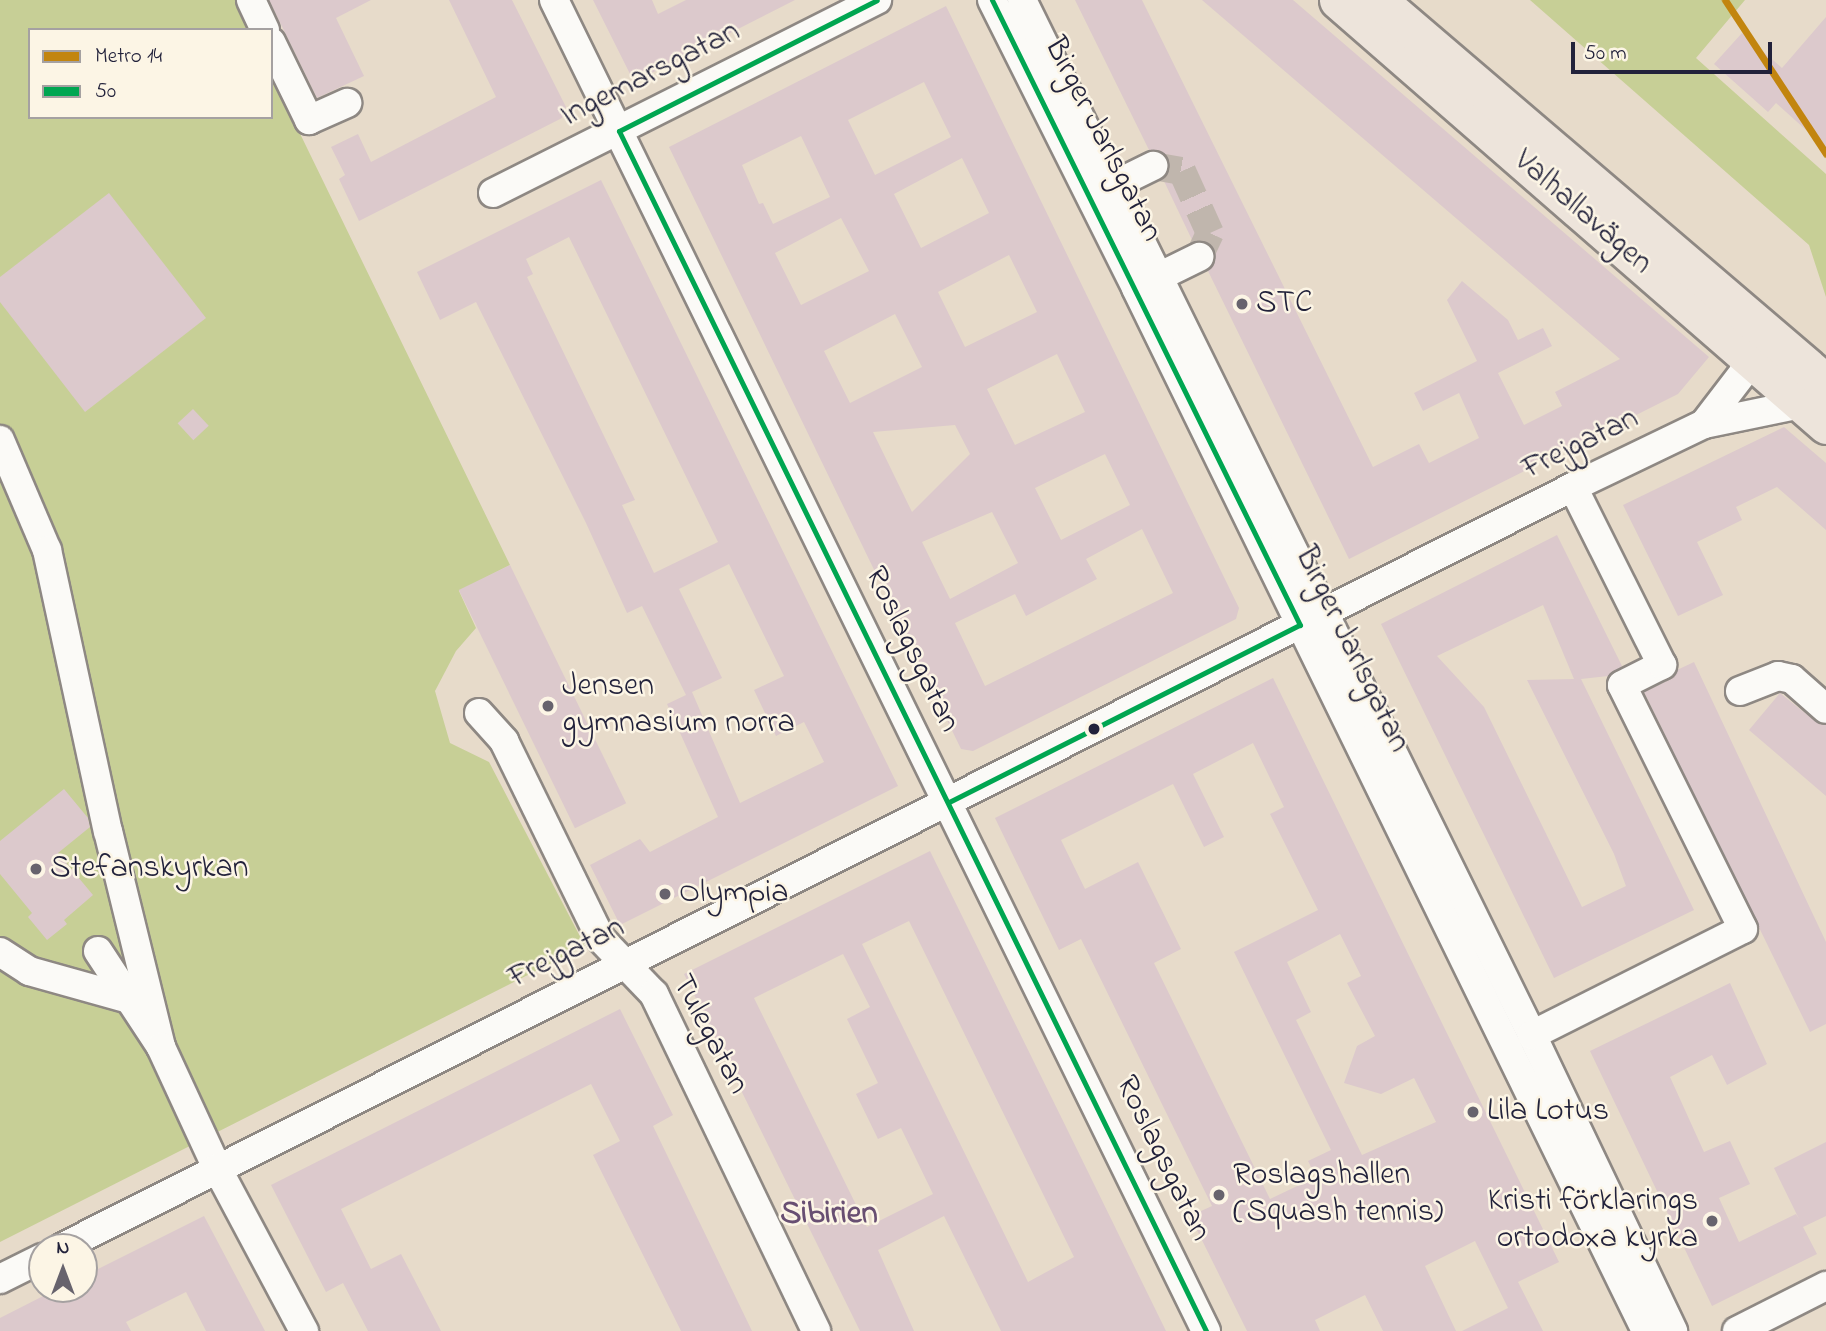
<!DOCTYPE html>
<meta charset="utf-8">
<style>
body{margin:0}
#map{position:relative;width:1826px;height:1331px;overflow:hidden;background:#e7dbca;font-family:"Indie Flower",sans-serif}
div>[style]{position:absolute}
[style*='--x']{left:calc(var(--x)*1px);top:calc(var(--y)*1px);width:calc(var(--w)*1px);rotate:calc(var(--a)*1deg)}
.green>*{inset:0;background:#c7cf96}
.building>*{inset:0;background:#dcc9cc;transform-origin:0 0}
.minor-tunnel>*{height:28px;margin-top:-14px;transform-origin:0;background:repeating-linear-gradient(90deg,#c0b6ad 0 28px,transparent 0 42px)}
.roads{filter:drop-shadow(2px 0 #8e8883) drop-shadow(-2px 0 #8e8883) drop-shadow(0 2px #8e8883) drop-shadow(0 -2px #8e8883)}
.minor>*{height:28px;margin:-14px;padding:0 14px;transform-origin:14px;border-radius:14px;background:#fbfaf7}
.major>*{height:37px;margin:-18.5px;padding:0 18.5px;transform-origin:18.5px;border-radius:18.5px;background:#ede4db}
.bus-1>*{height:5px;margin:-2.5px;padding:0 2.5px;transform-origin:2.5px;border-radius:2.5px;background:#00a651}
.metro-1>*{height:7px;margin:-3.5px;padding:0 3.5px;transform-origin:3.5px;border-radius:3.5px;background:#c2850f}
.dots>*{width:19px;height:19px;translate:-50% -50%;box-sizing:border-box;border:4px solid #fcf5e5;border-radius:50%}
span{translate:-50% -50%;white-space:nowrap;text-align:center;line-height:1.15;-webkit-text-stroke:5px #fcf5e5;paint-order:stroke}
.street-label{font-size:32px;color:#22223b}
.poi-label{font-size:32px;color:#22223b}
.left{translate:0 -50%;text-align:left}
.right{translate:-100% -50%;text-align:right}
.neighbourhood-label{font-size:33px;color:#684f72;font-weight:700}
.legend{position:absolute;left:28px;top:28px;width:245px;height:91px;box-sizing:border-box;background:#fcf5e5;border:2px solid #a5a1a1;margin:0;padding:9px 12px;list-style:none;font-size:21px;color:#22223b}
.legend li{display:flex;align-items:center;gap:14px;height:35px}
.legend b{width:35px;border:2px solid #a5a1a1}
.north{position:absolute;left:28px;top:1233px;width:70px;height:70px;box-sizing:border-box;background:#fcf5e5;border:2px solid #a5a1a1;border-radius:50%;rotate:0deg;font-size:19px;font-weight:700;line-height:28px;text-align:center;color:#22223b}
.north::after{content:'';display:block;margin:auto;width:24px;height:32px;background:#67636d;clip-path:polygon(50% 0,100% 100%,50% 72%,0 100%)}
.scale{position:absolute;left:1571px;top:42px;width:201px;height:32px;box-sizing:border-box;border:4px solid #22223b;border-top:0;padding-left:9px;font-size:21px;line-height:24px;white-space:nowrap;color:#22223b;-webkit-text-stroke:5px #fcf5e5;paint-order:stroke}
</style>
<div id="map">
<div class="green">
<i style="clip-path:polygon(0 0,235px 0,249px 30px,30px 30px,30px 117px,271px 117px,271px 74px,510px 565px,459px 591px,476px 628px,456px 651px,435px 691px,450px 743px,489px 762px,585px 946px,0 1242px)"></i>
<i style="clip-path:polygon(1530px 0,1745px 0,1696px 58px,1826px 174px,1826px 297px,1809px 245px)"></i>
</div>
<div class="building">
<i style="clip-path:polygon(269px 0,371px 0,336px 18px,364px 76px,317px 98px)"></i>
<i style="clip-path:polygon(449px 0,512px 0,566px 107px,562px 118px,359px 221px,339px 179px,345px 175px,331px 147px,358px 134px,371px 162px,496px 97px)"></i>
<i style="clip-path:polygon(593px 0,652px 0,658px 14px,686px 0,795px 0,634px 82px)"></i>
<i style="clip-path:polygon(1075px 0,1142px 0,1373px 467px,1419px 444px,1429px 463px,1479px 438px,1459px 393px,1423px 411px,1414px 393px,1477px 361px,1447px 300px,1462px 281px,1508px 320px,1518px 340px,1543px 328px,1552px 346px,1498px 373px,1524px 425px,1562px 406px,1555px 392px,1620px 359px,1202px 0,1293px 0,1709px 357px,1678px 394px,1349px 559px,1208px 271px,1215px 259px,1214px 249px,1208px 243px,1193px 242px,1163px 179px,1169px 168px,1168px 158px,1162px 152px,1149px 150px)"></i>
<i style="clip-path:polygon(evenodd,946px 6px,1239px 608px,1236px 619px,973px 751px,961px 749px,669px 147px,946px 6px,924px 82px,951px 137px,875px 175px,848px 120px,924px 82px,946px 6px,801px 136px,830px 197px,773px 224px,763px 203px,759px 204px,742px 165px,801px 136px,946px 6px,962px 158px,989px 213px,921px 248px,894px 194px,962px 158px,946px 6px,841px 218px,869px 271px,801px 305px,775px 253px,841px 218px,946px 6px,1009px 255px,1037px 312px,965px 347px,938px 292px,1009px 255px,946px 6px,895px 314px,922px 367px,850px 403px,824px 351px,895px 314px,946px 6px,1057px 354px,1085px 412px,1015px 445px,987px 389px,1057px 354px,946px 6px,955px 425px,970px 454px,912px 512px,873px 432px,955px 425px,946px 6px,1105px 454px,1130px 505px,1061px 540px,1035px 488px,1105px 454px,946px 6px,992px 512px,1018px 563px,950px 599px,922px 542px,992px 512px,946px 6px,1142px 529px,1173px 593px,985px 686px,955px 623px,1015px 594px,1026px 616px,1097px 579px,1086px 559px,1142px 529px)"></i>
<i style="clip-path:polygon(1826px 17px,1826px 148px,1776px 103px,1768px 112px,1714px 64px,1742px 33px,1782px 68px)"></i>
<i style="clip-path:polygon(evenodd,601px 180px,898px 786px,620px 925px,590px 865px,640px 839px,650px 852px,718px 817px,667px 704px,686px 695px,642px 606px,627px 613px,586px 523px,476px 302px,440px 320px,417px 272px,601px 180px,569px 237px,718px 542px,654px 573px,622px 505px,635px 500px,527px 277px,533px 274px,526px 259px,569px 237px,601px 180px,729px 564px,784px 676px,754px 690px,776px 736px,804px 722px,824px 762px,740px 803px,692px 692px,722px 678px,679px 589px,729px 564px)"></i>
<i style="clip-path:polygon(109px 193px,206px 318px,85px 412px,0 302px,0 277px)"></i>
<i style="left:193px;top:409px;width:23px;height:21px;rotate:47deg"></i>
<i style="clip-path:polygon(1784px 427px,1826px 463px,1826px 530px,1777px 487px,1736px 507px,1742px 520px,1697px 542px,1723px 595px,1678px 616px,1623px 505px)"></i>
<i style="clip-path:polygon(evenodd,1557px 535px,1622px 666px,1608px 676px,1581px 679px,1694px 910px,1554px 978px,1381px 624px,1557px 535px,1543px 605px,1574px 679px,1527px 680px,1614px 854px,1626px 886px,1582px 907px,1484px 707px,1437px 656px,1543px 605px)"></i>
<i style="left:510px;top:565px;width:265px;height:57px;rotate:64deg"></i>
<i style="clip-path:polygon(1694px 662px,1826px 942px,1826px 1024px,1810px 1032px,1644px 692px,1669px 680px,1677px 670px)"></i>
<i style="clip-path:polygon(evenodd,1273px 678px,1559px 1262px,1518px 1282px,1543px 1331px,1462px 1331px,1508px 1308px,1475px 1241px,1425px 1266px,1456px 1331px,1383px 1331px,1365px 1295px,1315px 1320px,1320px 1331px,1247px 1331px,1190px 1216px,1212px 1206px,1081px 939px,1059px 950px,995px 818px,1273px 678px,1253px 743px,1284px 807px,1270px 814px,1318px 910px,1234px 952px,1331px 1150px,1308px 1161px,1316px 1177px,1270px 1199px,1154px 963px,1181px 949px,1138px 862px,1085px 889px,1061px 840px,1173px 784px,1204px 847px,1224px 837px,1193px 774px,1253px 743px,1273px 678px,1340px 934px,1361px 976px,1347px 983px,1375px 1036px,1357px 1046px,1344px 1083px,1381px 1094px,1414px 1078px,1436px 1122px,1362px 1155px,1296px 1020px,1311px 1012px,1287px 962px,1340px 934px)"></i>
<i style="clip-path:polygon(1780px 693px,1815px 721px,1826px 725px,1826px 796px,1749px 730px)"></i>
<i style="clip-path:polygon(64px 789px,88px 818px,90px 827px,58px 853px,93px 895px,64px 920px,67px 924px,47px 940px,28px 917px,32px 913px,0 874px,0 841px)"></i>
<i style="clip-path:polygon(evenodd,930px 851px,1067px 1129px,1166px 1331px,1001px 1331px,944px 1216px,878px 1250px,914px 1331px,860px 1331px,733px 1074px,684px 974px,930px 851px,909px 921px,1074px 1257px,1028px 1282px,862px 944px,909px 921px,930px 851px,843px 954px,870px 1007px,847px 1019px,878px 1083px,856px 1094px,878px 1139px,901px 1128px,933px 1194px,867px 1227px,754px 998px,843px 954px)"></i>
<i style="clip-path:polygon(1730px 983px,1767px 1064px,1727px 1085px,1712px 1055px,1670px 1077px,1704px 1152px,1730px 1141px,1750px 1184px,1719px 1198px,1739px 1242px,1796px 1214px,1799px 1219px,1774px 1168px,1826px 1142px,1826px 1216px,1803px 1227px,1817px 1254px,1712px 1306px,1590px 1051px)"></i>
<i style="clip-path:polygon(620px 1009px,673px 1115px,653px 1126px,752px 1331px,681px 1331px,593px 1155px,620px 1141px,591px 1084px,341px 1209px,371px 1269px,401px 1254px,441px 1331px,368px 1331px,343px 1283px,326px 1292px,271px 1185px)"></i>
<i style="clip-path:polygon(204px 1216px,265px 1331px,206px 1331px,186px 1292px,126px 1322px,131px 1331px,0 1331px,0 1318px,57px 1289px,84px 1289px,84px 1276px)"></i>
</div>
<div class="minor-tunnel">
<i style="--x:1153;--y:166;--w:29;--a:10"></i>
<i style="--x:1182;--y:171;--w:68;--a:65.7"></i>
<i style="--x:1210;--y:233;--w:26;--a:115"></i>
</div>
<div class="roads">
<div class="minor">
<i style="--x:251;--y:0;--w:33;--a:65"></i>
<i style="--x:554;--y:0;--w:1482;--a:63.9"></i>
<i style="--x:992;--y:0;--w:322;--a:63.4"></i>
<i style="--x:1136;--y:288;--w:1161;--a:63.94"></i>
<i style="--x:1022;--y:0;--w:1154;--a:63.77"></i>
<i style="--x:1532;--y:1035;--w:328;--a:64.5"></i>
<i style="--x:271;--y:42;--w:87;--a:64"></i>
<i style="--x:309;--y:120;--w:42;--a:-24.1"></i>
<i style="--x:493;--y:193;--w:430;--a:-26.7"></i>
<i style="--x:1096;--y:194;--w:64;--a:-26.2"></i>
<i style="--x:1142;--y:285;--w:64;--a:-26.2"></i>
<i style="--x:1704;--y:424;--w:64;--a:-52.6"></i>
<i style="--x:1743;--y:373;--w:16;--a:-72"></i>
<i style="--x:0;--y:440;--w:120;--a:66.9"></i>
<i style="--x:47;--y:550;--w:288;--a:77.8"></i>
<i style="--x:108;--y:831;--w:222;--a:76.2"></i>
<i style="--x:1740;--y:691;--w:41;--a:-21.5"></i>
<i style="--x:1778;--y:676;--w:14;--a:12"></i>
<i style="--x:1792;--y:679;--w:45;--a:41.4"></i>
<i style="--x:479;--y:713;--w:38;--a:48"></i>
<i style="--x:504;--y:741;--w:220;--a:63.9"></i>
<i style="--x:601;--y:939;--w:76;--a:46.1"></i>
<i style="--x:654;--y:994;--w:374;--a:64.3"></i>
<i style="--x:98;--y:951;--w:115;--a:56.7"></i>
<i style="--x:161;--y:1047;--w:133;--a:65.2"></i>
<i style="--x:217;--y:1168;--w:185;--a:61.9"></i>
<i style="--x:0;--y:952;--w:35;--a:33"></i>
<i style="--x:29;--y:971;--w:104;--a:15.6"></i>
<i style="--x:1532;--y:1035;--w:236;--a:-26.7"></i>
<i style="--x:1743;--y:929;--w:272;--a:-116.4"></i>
<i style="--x:1622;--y:685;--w:45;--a:-26.6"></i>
<i style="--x:1662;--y:665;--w:199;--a:-116.6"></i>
<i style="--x:63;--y:1247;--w:1690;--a:-26.72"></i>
<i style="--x:1573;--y:487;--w:145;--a:-25.7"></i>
<i style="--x:1704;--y:424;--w:99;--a:-11.7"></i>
<i style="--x:0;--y:1279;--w:47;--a:-26.6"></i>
<i style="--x:1737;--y:1331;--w:100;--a:-26.8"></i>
</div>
<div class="major">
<i style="--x:1338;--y:0;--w:647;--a:41.05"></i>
<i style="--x:1378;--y:0;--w:589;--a:40.53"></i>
</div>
</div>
<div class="bus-1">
<i style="--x:992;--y:0;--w:697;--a:63.77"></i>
<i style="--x:619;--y:131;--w:1336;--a:63.93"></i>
<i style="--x:619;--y:131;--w:289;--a:-26.9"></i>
<i style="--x:949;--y:802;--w:393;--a:-26.8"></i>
</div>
<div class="metro-1">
<i style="--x:1725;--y:0;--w:184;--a:56.7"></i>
</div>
<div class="dots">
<i style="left:1242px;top:304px;background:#67636d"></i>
<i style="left:548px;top:706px;background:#67636d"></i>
<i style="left:1094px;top:729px;background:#22223b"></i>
<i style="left:36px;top:869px;background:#67636d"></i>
<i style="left:665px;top:894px;background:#67636d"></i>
<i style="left:1473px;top:1112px;background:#67636d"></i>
<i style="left:1219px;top:1195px;background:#67636d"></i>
<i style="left:1712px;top:1221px;background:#67636d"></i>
</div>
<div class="street-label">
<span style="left:651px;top:75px;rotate:-27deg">Ingemarsgatan</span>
<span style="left:1102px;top:140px;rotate:63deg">Birger Jarlsgatan</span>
<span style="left:1582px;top:213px;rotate:41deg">Valhallavägen</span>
<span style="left:1581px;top:445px;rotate:-26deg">Frejgatan</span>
<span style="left:911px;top:650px;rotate:64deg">Roslagsgatan</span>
<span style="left:1351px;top:650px;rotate:64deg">Birger Jarlsgatan</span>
<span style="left:567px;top:954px;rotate:-26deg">Frejgatan</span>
<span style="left:709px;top:1035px;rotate:62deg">Tulegatan</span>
<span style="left:1162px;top:1159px;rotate:64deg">Roslagsgatan</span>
</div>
<div class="poi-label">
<span class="left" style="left:1256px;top:304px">STC</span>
<span class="left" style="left:562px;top:706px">Jensen<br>gymnasium norra</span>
<span class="left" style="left:50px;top:869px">Stefanskyrkan</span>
<span class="left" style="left:679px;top:894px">Olympia</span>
<span class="left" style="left:1487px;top:1112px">Lila Lotus</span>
<span class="left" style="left:1233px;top:1195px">Roslagshallen<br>(Squash tennis)</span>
<span class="right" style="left:1698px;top:1221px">Kristi förklarings<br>ortodoxa kyrka</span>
</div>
<div class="neighbourhood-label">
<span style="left:829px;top:1215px">Sibirien</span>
</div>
<ul class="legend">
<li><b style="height:9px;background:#c2850f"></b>Metro 14</li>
<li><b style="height:9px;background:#00a651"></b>50</li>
</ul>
<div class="north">N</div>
<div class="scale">50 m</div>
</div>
